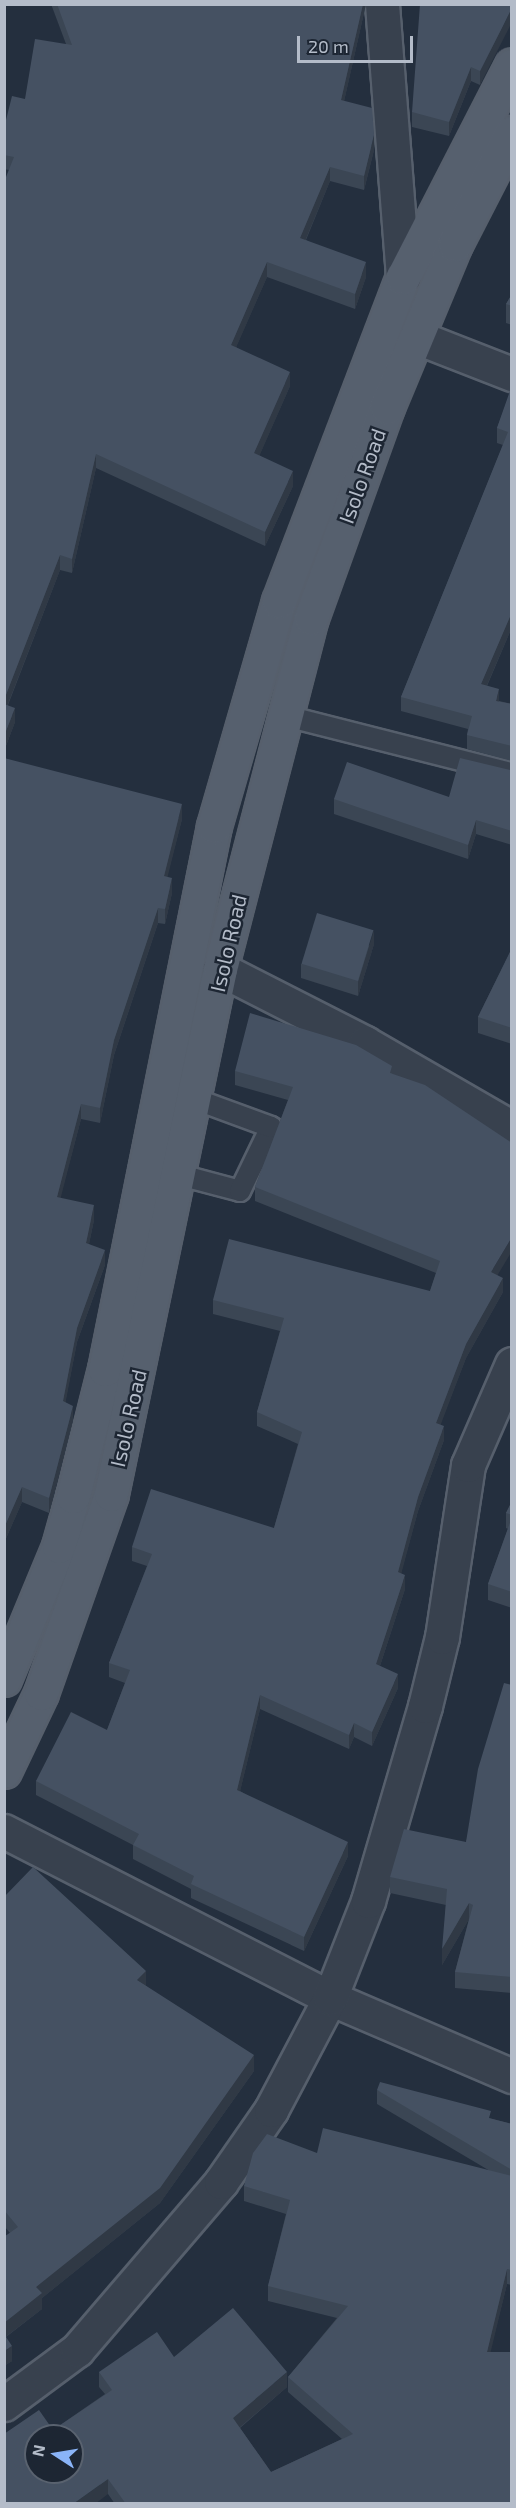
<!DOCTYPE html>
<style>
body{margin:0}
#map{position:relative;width:516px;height:2508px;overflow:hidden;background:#242f3e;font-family:"Exo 2",sans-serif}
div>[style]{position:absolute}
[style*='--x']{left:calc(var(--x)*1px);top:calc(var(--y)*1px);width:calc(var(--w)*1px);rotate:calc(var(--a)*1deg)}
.roads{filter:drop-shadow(2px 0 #565f6c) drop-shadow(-2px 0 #565f6c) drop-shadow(0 2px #565f6c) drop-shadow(0 -2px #565f6c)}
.service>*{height:20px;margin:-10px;padding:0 10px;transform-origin:10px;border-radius:10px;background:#38414e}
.minor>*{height:33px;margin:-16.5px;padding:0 16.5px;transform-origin:16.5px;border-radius:16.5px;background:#38414e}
.primary>*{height:33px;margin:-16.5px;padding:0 16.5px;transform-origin:16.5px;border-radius:16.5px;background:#56606e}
.wall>*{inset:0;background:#3b4654}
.shaded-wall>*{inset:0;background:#303945}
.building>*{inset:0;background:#455162;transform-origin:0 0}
span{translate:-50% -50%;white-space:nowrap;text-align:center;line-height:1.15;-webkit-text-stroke:5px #1d2633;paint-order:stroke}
.street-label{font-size:21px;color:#b4bcc9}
.frame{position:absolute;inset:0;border:6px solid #b4bcc9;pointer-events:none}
.north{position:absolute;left:24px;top:2424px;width:60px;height:60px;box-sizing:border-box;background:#1d2633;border:2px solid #59626f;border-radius:50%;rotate:282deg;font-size:16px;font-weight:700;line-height:24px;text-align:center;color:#b4bcc9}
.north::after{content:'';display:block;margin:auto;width:21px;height:27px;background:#8ab4f8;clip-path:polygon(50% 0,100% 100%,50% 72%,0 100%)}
.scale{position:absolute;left:297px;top:36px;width:116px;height:27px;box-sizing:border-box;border:3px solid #b4bcc9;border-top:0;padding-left:8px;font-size:18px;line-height:21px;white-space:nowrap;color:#b4bcc9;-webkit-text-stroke:4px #1d2633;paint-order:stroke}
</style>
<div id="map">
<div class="roads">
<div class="service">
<i style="--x:282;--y:715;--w:237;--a:14.2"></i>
<i style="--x:180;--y:1175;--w:62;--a:14.9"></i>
<i style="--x:240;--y:1191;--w:71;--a:-64.2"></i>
<i style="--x:271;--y:1127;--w:81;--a:-159.8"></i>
</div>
<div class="minor">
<i style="--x:382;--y:4;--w:274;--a:85.6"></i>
<i style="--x:417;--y:337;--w:102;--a:21.3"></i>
<i style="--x:220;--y:969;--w:163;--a:27"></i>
<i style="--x:365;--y:1043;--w:170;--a:30"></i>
<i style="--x:4;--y:1831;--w:366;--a:27.1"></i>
<i style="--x:330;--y:1998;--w:198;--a:23.2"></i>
<i style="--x:4;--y:2404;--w:91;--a:-36.5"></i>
<i style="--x:77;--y:2350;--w:221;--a:-49.4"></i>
<i style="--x:221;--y:2182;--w:88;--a:-55.2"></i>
<i style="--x:271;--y:2110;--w:127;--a:-62.2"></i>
<i style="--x:330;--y:1998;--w:104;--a:-68.6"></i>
<i style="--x:368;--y:1901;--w:203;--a:-73.7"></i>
<i style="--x:425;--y:1706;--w:71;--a:-76.2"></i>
<i style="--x:442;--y:1637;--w:174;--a:-81.4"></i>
<i style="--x:468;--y:1465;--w:110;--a:-66.5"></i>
</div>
<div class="primary">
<i style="--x:4;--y:1679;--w:144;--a:-67.5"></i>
<i style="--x:59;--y:1546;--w:52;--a:-74.4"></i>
<i style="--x:73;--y:1496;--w:131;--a:-75.9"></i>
<i style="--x:105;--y:1369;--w:554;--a:-78.65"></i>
<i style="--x:214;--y:826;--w:234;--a:-73.9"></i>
<i style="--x:279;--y:601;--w:347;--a:-69.1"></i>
<i style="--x:403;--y:277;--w:238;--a:-62.8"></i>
<i style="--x:4;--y:1771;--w:86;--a:-64.6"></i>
<i style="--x:41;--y:1693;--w:211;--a:-70.6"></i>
<i style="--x:111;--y:1494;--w:536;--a:-78.27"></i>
<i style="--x:220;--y:969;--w:363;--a:-75.5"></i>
<i style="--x:311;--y:618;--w:224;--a:-70.2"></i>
<i style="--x:387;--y:407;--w:177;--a:-67.4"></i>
<i style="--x:455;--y:244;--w:125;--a:-62.8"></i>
</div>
</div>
<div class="wall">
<i style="clip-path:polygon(51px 4px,366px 4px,344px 101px,374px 150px,364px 190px,330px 181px,306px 240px,366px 277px,355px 309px,267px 277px,236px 347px,290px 386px,259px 456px,293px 486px,265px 546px,96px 468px,72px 573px,60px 570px,8px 705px,15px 722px,4px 751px,9px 170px,4px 169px,4px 128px,25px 99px,66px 44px)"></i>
<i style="clip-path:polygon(512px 4px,480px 85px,471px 81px,449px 136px,412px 127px,412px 112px)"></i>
<i style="clip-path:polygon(512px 294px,512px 325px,506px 323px,506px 304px)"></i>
<i style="clip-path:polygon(512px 388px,512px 627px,487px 686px,499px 701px,512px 704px,512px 761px,467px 749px,467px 735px,468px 729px,401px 711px,401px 697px,503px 445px,497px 443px,497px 428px)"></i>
<i style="clip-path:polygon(4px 758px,182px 819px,167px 877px,172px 893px,165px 924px,158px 923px,114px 1055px,100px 1123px,81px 1119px,60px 1198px,94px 1220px,89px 1244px,105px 1265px,77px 1342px,65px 1403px,73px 1420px,49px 1513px,22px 1502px,4px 1543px)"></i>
<i style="clip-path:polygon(512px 769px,512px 845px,476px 834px,468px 859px,334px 814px,334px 799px,449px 797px)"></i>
<i style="clip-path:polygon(374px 944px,358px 996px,301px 978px,301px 964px)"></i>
<i style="clip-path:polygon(511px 950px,512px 1044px,478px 1033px,478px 1017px)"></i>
<i style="clip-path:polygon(235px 1071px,392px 1073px,497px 1275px,503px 1292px,466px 1358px,440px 1425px,444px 1440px,418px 1511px,401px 1573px,405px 1589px,380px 1666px,398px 1688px,372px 1746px,354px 1737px,349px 1749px,260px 1709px,240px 1791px,348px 1856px,304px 1951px,191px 1898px,191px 1889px,133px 1859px,133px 1845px,36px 1795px,36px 1781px,107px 1730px,125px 1683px,109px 1677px,109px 1663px,147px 1566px,132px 1561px,132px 1547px,274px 1528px,298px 1444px,257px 1426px,257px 1412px,280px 1331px,213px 1314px,213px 1300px,430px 1291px,436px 1273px,255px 1201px,255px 1187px,288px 1100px,235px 1085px)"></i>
<i style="clip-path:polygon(512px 1501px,512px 1608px,488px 1600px,488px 1584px,508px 1529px,506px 1528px,506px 1513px)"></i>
<i style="clip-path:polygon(512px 1685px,512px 1993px,455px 1988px,455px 1972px,469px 1919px,442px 1965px,446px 1905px,390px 1893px,390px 1877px,466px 1842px)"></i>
<i style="clip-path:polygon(4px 1897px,146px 1986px,254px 2071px,160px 2203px,42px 2298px,42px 2309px,6px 2337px,12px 2361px,4px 2366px,4px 2237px,10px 2233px,4px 2226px)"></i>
<i style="clip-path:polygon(377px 2090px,512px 2124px,512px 2285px,507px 2284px,490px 2352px,512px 2504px,115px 2504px,108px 2494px,53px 2430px,105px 2394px,99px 2387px,99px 2372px,174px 2357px,287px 2387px,240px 2428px,271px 2472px,342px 2439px,288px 2392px,288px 2377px,337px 2318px,268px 2301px,268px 2286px,286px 2214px,244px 2201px,244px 2186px,317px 2153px,490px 2171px,377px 2104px)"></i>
</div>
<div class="shaded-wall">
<i style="clip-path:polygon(363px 4px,366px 4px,341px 115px,341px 100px)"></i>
<i style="clip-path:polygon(512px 8px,512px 22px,480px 85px,480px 71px)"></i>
<i style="clip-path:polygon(471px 67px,471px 81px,449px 136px,449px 122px)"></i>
<i style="clip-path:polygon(374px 135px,374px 150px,364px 190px,364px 176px)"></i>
<i style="clip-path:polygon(330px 167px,330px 181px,300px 253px,300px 238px)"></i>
<i style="clip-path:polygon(267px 262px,267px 277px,231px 359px,231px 345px)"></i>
<i style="clip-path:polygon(366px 262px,366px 277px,355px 309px,355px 294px)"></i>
<i style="clip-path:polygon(290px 372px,290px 386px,254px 468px,254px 453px)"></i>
<i style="clip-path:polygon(96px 454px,96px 468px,72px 573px,72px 559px)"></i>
<i style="clip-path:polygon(293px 471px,293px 486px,265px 546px,265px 532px)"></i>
<i style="clip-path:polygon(60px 555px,60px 570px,4px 714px,4px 700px)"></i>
<i style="clip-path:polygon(512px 612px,512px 627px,481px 699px,481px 684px)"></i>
<i style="clip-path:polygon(499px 689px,499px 703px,496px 701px)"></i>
<i style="clip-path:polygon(15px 708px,15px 722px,4px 751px,4px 736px)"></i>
<i style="clip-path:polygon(182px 804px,182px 819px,164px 891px,164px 876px)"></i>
<i style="clip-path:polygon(476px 820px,476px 834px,468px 859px,468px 845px)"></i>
<i style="clip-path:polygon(172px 878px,172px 893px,165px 924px,165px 909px)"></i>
<i style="clip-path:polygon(158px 908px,158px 923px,114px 1055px,100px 1123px,100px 1108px,114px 1040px)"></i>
<i style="clip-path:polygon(374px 930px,374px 944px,358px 996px,358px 982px)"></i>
<i style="clip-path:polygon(81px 1104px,81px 1119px,57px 1212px,57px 1197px)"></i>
<i style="clip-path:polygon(94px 1205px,94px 1220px,86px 1258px,86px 1243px)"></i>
<i style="clip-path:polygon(512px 1237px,512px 1251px,491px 1286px,491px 1272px)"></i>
<i style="clip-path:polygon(105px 1250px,105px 1265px,77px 1342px,63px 1416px,63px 1401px,77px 1328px)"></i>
<i style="clip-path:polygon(503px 1278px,503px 1292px,466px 1358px,436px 1437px,436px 1423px,466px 1344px)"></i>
<i style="clip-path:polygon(73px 1406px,73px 1420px,49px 1513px,49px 1498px)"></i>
<i style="clip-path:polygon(444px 1426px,444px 1440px,418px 1511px,398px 1586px,398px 1572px,418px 1497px)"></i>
<i style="clip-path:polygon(22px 1487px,22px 1502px,4px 1543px,4px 1528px)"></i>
<i style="clip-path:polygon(405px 1575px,405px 1589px,376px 1678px,376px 1664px)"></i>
<i style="clip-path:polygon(398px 1674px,398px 1688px,372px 1746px,372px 1732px)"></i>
<i style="clip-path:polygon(260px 1695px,260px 1709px,237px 1804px,237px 1790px)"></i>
<i style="clip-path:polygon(354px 1723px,354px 1737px,349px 1749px,349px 1735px)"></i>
<i style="clip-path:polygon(348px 1842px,348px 1856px,304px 1951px,304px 1937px)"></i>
<i style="clip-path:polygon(469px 1903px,469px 1919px,442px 1965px,442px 1949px)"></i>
<i style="clip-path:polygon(146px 1971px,146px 1986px,137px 1980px)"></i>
<i style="clip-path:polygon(254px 2055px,254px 2071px,160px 2203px,42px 2298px,42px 2309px,4px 2338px,4px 2323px,36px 2287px)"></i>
<i style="clip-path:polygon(507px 2269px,507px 2284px,487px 2367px,487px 2352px)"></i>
<i style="clip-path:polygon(12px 2346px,12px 2361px,4px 2366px,4px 2351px)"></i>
<i style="clip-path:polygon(287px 2372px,287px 2387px,233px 2433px,233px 2418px)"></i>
<i style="clip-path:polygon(108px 2479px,108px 2494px,95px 2504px,73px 2504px)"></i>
</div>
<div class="building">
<i style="clip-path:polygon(57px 4px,363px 4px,341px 100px,372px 108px,374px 135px,364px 176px,330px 167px,300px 238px,366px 262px,355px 294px,267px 262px,231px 345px,290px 372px,254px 453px,293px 471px,265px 532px,96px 454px,72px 559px,60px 555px,4px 700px,4px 182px,14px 157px,4px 155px,4px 128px,12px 96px,25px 99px,35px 39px,72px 45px)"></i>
<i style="clip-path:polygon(420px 4px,512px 4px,512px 8px,480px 71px,471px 67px,449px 122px,412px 112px)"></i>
<i style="clip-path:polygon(512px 294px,512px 306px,506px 304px)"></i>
<i style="clip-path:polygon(511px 388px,512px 612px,481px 684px,499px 689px,496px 701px,512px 704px,512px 746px,467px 735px,472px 716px,401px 697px,508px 432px,497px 428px)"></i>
<i style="clip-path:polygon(4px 704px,15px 708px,4px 736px)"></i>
<i style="clip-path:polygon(4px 758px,182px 804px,164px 876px,172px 878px,165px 909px,158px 908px,114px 1040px,100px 1108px,81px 1104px,57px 1197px,94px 1205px,86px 1243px,105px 1250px,77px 1328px,63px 1401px,73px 1406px,49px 1498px,22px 1487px,4px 1528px)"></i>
<i style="clip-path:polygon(460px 758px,510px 770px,512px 769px,512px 831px,476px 820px,468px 845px,334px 799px,347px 762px,449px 797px)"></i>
<i style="left:317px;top:913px;width:59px;height:53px;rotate:17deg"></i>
<i style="clip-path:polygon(511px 950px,512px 950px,512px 1028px,478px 1017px)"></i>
<i style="clip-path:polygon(250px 1013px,356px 1045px,392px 1066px,390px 1073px,425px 1085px,512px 1143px,512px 1237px,491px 1272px,503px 1278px,466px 1344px,436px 1423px,444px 1426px,418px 1497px,398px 1572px,405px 1575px,376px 1664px,398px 1674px,372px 1732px,354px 1723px,349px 1735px,260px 1695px,237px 1790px,348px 1842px,304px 1937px,191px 1884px,194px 1876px,133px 1845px,139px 1834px,36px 1781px,71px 1712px,107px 1730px,130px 1670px,109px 1663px,152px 1554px,132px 1547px,151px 1489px,274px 1528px,302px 1432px,257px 1412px,284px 1318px,213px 1300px,229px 1239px,430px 1291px,440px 1261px,255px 1187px,293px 1087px,235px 1071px)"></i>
<i style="clip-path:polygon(512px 1501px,512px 1515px,506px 1513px)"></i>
<i style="clip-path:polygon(512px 1517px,512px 1592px,488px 1584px)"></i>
<i style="clip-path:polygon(504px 1683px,512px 1685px,512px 1977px,455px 1972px,473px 1905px,469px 1903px,442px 1949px,447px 1889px,390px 1877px,404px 1829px,466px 1842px,478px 1769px)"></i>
<i style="clip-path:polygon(33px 1867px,146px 1971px,137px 1980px,254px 2055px,160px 2188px,36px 2287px,42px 2293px,4px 2323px,4px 2237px,18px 2227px,4px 2210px,4px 1897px)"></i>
<i style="clip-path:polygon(380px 2082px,491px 2111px,489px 2118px,512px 2124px,512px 2170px,377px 2090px)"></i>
<i style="clip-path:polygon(evenodd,323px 2128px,512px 2176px,512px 2270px,507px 2269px,487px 2352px,512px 2352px,512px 2502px,508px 2504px,126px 2504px,108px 2479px,73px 2504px,4px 2504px,4px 2434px,39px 2410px,53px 2430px,112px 2390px,99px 2372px,157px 2332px,174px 2357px,233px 2308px,287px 2372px,233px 2418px,271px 2472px,353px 2434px,288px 2377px,348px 2306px,268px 2286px,290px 2200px,244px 2186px,253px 2153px,267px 2134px,317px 2153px,323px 2128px,36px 2436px,72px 2436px,72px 2472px,36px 2472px,36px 2436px)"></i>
<i style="clip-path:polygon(4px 2334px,12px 2346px,4px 2351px)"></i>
</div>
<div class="street-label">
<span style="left:362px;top:476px;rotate:-70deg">Isolo Road</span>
<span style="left:228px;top:943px;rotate:-77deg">Isolo Road</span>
<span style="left:128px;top:1418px;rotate:-77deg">Isolo Road</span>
</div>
<div class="frame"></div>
<div class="north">N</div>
<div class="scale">20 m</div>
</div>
